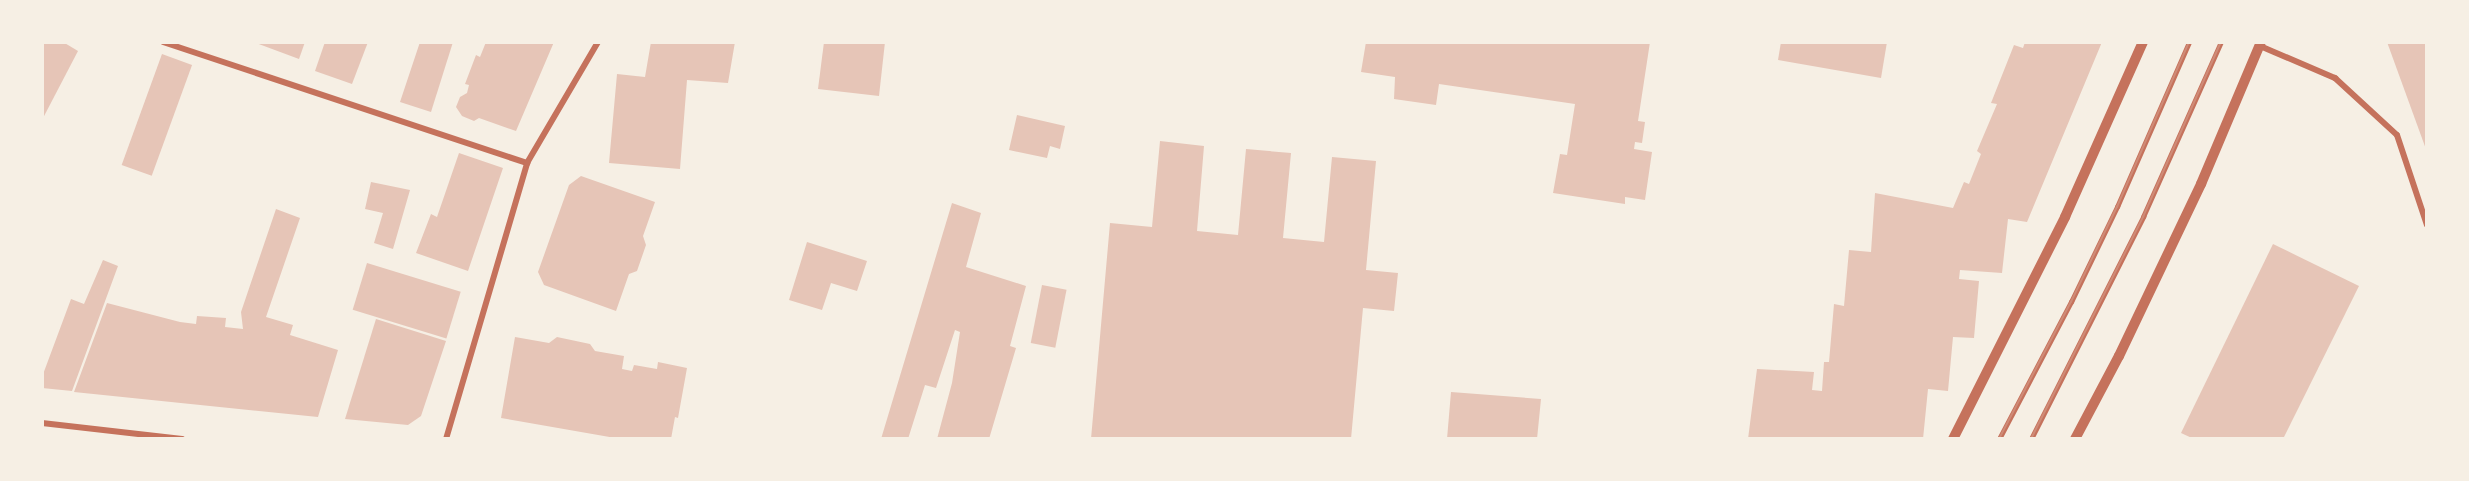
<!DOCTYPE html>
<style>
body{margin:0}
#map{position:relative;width:2469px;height:481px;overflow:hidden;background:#f6efe4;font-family:Roboto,sans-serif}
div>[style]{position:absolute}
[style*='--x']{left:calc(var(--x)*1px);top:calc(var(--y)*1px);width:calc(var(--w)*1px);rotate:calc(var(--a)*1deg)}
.building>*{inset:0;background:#e6c5b7;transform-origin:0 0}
.service>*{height:4.5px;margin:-2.25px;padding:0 2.25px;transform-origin:2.25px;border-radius:2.25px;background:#c5725c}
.minor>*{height:6px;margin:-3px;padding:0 3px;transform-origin:3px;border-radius:3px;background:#c5725c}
.tertiary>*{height:10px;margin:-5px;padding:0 5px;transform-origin:5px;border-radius:5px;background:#c5725c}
.tram>*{height:1.5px;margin:-0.75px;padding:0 0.75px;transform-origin:0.75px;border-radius:0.75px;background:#cf8b77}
span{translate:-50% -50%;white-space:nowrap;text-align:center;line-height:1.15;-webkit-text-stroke:5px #f6efe4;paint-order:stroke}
.frame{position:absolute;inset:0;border:44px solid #f6efe4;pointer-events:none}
</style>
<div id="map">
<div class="building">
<i style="clip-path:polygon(42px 42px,63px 42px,78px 51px,42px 120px)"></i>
<i style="clip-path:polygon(253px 42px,305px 42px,299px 59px)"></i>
<i style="clip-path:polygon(325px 42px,368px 42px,352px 84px,315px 71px)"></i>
<i style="clip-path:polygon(420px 42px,453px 42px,431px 112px,400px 102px)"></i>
<i style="clip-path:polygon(486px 42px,554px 42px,516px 131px,479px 118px,474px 121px,462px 116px,456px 107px,460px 97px,467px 93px,469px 85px,465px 84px,476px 55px,480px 57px)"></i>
<i style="clip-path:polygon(651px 42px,735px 42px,728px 83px,687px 80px,680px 169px,609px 163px,617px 74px,645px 77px)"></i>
<i style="clip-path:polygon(824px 42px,885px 42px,879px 96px,818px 89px)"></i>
<i style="clip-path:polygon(1366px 42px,1650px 42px,1638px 121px,1645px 122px,1642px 143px,1635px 142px,1634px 149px,1652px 152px,1645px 200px,1625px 197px,1625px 204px,1553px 193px,1560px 154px,1567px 155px,1575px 104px,1439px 84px,1436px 105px,1394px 99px,1395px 77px,1361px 72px)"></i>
<i style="clip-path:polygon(1781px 42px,1887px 42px,1881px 78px,1778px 60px)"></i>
<i style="clip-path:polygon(2025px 42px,2102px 42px,2027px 222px,2008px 219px,2002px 273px,1960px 270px,1959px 279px,1979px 281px,1974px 338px,1953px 337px,1948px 391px,1928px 389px,1923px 439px,1748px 439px,1757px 369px,1814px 372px,1812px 390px,1822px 391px,1824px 362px,1829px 362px,1834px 304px,1844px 306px,1849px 250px,1871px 252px,1875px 193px,1953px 208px,1964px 182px,1969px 184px,1981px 154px,1977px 151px,1997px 104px,1991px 103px,2014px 45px,2023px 48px)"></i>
<i style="clip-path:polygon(2387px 42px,2427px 42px,2427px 152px)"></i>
<i style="left:162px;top:54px;width:32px;height:118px;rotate:20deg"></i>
<i style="clip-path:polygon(1017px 115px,1065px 126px,1060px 149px,1050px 146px,1047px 158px,1009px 150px)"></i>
<i style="clip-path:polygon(1160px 141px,1204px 146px,1197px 231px,1238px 235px,1246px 149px,1291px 153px,1283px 238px,1324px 242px,1332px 157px,1376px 161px,1366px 270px,1398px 273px,1394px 311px,1363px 308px,1351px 439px,1091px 439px,1110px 223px,1152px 227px)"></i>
<i style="clip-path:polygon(459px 153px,503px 168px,468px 271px,416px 253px,431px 214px,437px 217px)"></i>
<i style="clip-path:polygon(581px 176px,655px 202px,643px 236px,646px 245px,637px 271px,629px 274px,616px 311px,544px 285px,538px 272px,569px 185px)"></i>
<i style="clip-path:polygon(371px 182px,410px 190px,393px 249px,374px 243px,383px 213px,365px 209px)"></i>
<i style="clip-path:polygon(952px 203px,981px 213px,966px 267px,1026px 286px,1010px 346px,1016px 348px,989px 439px,937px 439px,952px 383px,960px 332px,955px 330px,936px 388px,925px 385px,908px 439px,881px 439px)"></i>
<i style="clip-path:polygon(276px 209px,300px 218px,266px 317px,293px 325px,290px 335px,338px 350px,318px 417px,74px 392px,107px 303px,180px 322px,196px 324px,197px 316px,226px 318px,225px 327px,243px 329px,241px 312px)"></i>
<i style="clip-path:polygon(807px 242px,867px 261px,857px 291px,831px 283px,822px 310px,789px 300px)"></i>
<i style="clip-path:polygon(2273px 244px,2359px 286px,2283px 439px,2194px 439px,2181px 433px)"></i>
<i style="clip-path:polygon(103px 260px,118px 266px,72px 391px,42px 388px,42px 377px,71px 299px,84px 304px)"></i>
<i style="left:367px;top:263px;width:98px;height:49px;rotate:17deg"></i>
<i style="left:1042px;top:285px;width:25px;height:59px;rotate:11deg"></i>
<i style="clip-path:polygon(376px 319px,446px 341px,421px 416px,408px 425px,345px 419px)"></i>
<i style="clip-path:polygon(515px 337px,549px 343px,557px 337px,590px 344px,595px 351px,624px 356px,622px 369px,632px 371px,634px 365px,657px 369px,658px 362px,687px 368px,678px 418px,675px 417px,671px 439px,621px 439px,501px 418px)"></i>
<i style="clip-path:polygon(1451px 392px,1541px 399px,1537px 439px,1447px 439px)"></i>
</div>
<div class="service">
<i style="--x:1999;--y:439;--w:155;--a:-62.3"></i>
<i style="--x:2071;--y:302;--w:106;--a:-64.2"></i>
<i style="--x:2117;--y:207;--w:180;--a:-66.4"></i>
<i style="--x:2031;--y:439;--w:249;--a:-63.2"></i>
<i style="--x:2143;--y:217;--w:192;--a:-66"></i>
</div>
<div class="minor">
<i style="--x:163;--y:42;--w:384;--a:18.4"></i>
<i style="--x:2260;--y:46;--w:82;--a:23.1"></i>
<i style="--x:2335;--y:78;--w:84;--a:42.6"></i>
<i style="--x:2397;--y:135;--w:95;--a:71.6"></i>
<i style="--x:42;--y:423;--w:141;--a:6.5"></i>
<i style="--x:446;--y:439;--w:288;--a:-73.6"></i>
<i style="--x:527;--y:163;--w:140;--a:-59.6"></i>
</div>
<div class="tertiary">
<i style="--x:1953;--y:439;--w:249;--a:-63.2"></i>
<i style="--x:2065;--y:217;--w:192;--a:-66"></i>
<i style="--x:2075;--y:439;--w:94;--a:-62.1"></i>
<i style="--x:2119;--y:356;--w:191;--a:-64.5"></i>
<i style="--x:2201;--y:184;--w:154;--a:-67.1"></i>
</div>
<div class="tram">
<i style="--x:1999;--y:439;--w:155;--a:-62.3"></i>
<i style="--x:2071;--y:302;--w:106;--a:-64.2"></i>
<i style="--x:2117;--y:207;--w:180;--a:-66.4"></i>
<i style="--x:2031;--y:439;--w:249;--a:-63.2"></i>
<i style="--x:2143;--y:217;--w:192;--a:-66"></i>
</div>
<div class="frame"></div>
</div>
